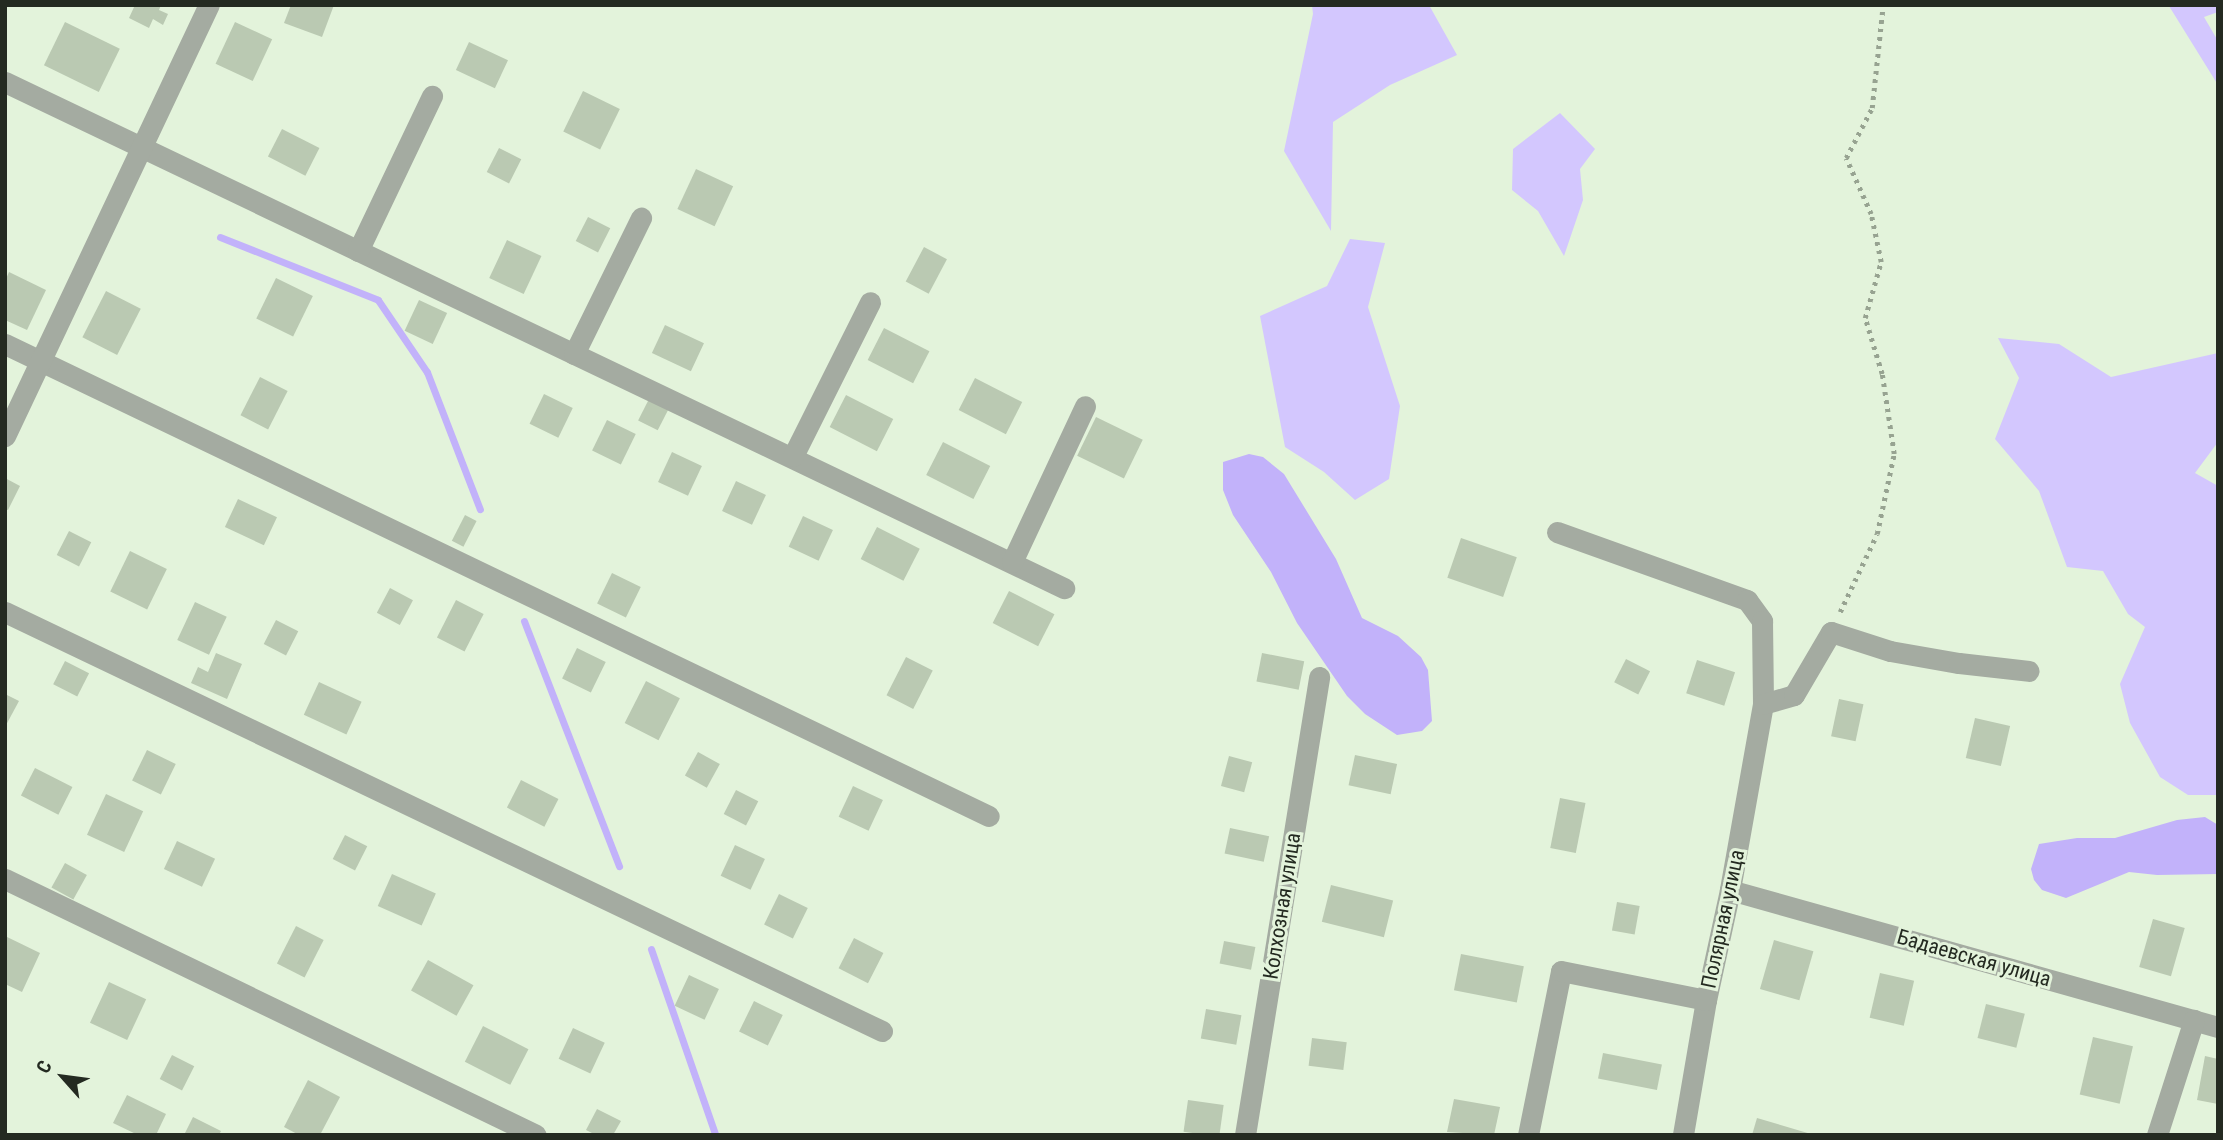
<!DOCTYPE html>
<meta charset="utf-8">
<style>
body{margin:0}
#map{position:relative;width:2223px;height:1140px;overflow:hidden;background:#e3f3db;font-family:"Roboto Condensed",sans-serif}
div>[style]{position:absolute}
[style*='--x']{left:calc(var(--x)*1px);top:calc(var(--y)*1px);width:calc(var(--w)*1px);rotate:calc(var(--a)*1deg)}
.green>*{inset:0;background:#d3c7fe}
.water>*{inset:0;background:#c2b2fa}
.stream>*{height:7px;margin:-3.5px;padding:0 3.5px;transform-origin:3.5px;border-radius:3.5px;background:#c2b2fa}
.building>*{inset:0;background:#bac9b2;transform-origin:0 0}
.path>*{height:4.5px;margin-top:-2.25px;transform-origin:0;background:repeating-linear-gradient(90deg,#97a391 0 3.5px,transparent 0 8.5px)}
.minor>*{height:21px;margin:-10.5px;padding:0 10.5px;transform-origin:10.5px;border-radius:10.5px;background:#a4aba1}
span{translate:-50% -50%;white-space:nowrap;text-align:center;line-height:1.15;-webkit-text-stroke:6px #e3f3db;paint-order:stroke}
.street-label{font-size:21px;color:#242a21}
.frame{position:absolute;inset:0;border:7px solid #242a21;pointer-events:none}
.north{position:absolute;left:28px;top:1042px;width:70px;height:70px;-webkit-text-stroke:5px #e3f3db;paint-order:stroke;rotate:298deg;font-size:19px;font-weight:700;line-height:28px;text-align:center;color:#242a21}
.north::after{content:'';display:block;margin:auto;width:24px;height:32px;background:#242a21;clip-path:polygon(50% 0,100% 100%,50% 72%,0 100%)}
</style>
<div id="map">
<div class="green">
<i style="clip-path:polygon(1312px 5px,1429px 5px,1457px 55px,1390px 85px,1333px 122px,1331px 231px,1284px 151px,1313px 14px)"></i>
<i style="clip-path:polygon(2218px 5px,2218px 12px,2204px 17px,2218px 41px,2218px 85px,2169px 6px)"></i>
<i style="clip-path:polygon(1560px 113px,1595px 149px,1580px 169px,1583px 200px,1564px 256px,1538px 211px,1512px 190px,1513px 149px)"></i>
<i style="clip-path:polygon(1350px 239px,1385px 243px,1368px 307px,1400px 406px,1389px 479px,1355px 500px,1324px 472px,1285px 447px,1260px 316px,1327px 286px)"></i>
<i style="clip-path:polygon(1998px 338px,2059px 344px,2111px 377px,2218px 353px,2218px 442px,2195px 473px,2218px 486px,2218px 795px,2188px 795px,2160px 777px,2130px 723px,2120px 684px,2145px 627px,2128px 614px,2103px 571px,2067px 567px,2039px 491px,1995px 439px,2019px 378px)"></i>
</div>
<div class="water">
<i style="clip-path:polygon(1249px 454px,1263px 457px,1284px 474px,1336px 559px,1362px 618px,1398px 636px,1421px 657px,1428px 670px,1432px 721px,1422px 731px,1397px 735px,1365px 714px,1347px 696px,1297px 623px,1271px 572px,1233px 515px,1223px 490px,1223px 462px)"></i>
<i style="clip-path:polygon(2205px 817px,2218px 825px,2218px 874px,2157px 875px,2129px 872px,2066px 898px,2042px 890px,2034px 880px,2031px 869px,2039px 844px,2077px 838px,2115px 838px,2177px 820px)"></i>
</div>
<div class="stream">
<i style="--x:220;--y:237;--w:170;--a:21.7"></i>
<i style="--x:378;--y:300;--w:87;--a:55.8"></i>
<i style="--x:427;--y:372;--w:147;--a:68.9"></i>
<i style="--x:524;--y:621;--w:263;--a:68.8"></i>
<i style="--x:651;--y:949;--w:196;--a:70.9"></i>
</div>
<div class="building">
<i style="clip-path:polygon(135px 5px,161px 5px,159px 10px,168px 14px,163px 25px,153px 19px,149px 28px,129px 18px)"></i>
<i style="clip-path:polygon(291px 5px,334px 5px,322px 37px,284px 23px)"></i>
<i style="left:65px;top:22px;width:61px;height:48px;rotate:26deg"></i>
<i style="left:235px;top:22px;width:41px;height:46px;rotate:25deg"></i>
<i style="left:469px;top:42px;width:43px;height:31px;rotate:25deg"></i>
<i style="left:583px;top:91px;width:41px;height:45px;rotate:26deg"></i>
<i style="left:282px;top:129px;width:42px;height:31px;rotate:27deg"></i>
<i style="left:499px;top:148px;width:25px;height:27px;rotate:27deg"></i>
<i style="left:696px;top:169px;width:41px;height:44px;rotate:25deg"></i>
<i style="left:588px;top:217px;width:25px;height:27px;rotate:27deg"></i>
<i style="left:507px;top:240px;width:38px;height:42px;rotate:25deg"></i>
<i style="left:924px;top:247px;width:26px;height:39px;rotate:28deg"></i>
<i style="clip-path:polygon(9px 272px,46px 290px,27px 330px,5px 320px,5px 281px)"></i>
<i style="left:276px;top:278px;width:41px;height:45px;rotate:26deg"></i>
<i style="left:106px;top:291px;width:39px;height:52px;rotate:27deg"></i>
<i style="left:419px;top:300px;width:31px;height:34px;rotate:25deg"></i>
<i style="left:665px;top:325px;width:43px;height:31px;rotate:25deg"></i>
<i style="left:884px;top:328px;width:51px;height:36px;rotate:27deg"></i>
<i style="left:260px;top:377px;width:31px;height:43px;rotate:27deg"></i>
<i style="left:975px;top:378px;width:53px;height:36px;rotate:27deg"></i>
<i style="left:544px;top:394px;width:32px;height:33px;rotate:26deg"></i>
<i style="left:846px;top:395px;width:53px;height:36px;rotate:27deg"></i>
<i style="left:649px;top:399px;width:22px;height:24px;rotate:27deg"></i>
<i style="left:1096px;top:417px;width:52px;height:43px;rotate:26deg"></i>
<i style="left:607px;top:420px;width:32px;height:34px;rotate:26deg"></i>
<i style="left:943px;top:442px;width:53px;height:37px;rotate:27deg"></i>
<i style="left:672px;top:452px;width:33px;height:33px;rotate:25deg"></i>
<i style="clip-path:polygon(5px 478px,20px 486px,8px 510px,5px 509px)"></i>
<i style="left:736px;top:481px;width:33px;height:33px;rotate:25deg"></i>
<i style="left:238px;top:499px;width:43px;height:31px;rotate:25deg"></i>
<i style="left:465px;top:515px;width:13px;height:29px;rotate:27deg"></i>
<i style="left:803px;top:516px;width:33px;height:34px;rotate:25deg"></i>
<i style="left:877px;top:527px;width:48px;height:36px;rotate:27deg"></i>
<i style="left:69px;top:531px;width:25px;height:27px;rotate:27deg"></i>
<i style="left:1461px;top:538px;width:59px;height:42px;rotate:19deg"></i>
<i style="left:130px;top:551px;width:41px;height:45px;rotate:26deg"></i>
<i style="left:612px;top:573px;width:32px;height:34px;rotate:26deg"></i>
<i style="left:390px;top:588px;width:26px;height:28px;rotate:28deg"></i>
<i style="left:1009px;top:591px;width:51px;height:36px;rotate:27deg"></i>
<i style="left:456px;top:600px;width:31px;height:42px;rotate:27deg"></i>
<i style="left:195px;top:602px;width:35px;height:42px;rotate:25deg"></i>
<i style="left:276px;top:620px;width:25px;height:27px;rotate:27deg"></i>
<i style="left:577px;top:648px;width:32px;height:34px;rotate:26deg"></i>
<i style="clip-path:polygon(216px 653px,242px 664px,227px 699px,191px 683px,198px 667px,208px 672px)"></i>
<i style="left:1262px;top:653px;width:43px;height:29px;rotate:11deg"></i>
<i style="left:906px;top:657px;width:30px;height:43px;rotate:27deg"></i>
<i style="left:1626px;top:659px;width:27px;height:26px;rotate:27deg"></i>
<i style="left:1697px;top:660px;width:40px;height:35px;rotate:18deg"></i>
<i style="left:65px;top:661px;width:27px;height:26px;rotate:27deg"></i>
<i style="left:646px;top:681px;width:38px;height:47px;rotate:27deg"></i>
<i style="left:319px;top:682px;width:47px;height:36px;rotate:25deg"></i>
<i style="clip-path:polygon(5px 694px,19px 701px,5px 727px)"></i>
<i style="left:1839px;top:699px;width:25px;height:38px;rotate:12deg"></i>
<i style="left:1975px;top:718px;width:36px;height:41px;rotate:13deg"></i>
<i style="left:147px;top:750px;width:32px;height:34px;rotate:26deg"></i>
<i style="left:698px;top:752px;width:25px;height:27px;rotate:29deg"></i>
<i style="left:1355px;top:755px;width:43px;height:31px;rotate:12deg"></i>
<i style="left:1229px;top:756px;width:24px;height:31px;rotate:15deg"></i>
<i style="left:35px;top:768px;width:42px;height:31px;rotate:27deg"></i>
<i style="left:521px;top:780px;width:42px;height:31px;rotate:27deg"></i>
<i style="left:853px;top:786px;width:33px;height:34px;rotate:25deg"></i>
<i style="left:736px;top:790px;width:25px;height:27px;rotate:27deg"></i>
<i style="left:106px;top:794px;width:41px;height:45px;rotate:25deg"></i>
<i style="left:1560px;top:798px;width:26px;height:51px;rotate:11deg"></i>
<i style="left:1230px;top:828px;width:40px;height:26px;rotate:12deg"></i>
<i style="left:345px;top:835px;width:25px;height:27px;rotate:27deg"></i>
<i style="left:177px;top:841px;width:42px;height:31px;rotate:25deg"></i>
<i style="left:735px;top:845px;width:33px;height:34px;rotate:25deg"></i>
<i style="left:65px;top:863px;width:25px;height:28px;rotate:29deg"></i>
<i style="left:392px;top:874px;width:48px;height:35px;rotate:24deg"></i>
<i style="left:1331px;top:885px;width:64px;height:38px;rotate:14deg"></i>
<i style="left:779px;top:894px;width:32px;height:34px;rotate:26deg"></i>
<i style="left:1617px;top:902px;width:23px;height:29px;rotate:10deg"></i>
<i style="left:2153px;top:919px;width:33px;height:50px;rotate:16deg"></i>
<i style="left:296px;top:926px;width:31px;height:42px;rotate:27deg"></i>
<i style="clip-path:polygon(5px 936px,40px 953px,22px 992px,5px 984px)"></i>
<i style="left:854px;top:938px;width:33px;height:34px;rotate:27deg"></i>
<i style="left:1774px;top:940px;width:41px;height:51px;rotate:16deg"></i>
<i style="left:1224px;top:941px;width:32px;height:23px;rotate:11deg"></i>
<i style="left:1461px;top:954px;width:64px;height:37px;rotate:11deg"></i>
<i style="left:428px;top:960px;width:52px;height:35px;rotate:29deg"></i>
<i style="left:1880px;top:973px;width:35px;height:46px;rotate:13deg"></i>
<i style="left:689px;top:975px;width:33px;height:34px;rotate:25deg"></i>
<i style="left:109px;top:982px;width:41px;height:45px;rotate:25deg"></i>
<i style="left:754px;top:1001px;width:32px;height:34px;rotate:26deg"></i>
<i style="left:1986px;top:1004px;width:40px;height:35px;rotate:14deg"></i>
<i style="left:1206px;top:1009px;width:36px;height:30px;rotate:10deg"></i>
<i style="left:483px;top:1026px;width:51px;height:40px;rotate:27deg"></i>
<i style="left:573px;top:1028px;width:35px;height:34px;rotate:25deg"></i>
<i style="left:2093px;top:1037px;width:41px;height:59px;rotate:13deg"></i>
<i style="left:1312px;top:1038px;width:35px;height:28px;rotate:7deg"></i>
<i style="left:1603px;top:1053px;width:60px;height:26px;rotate:11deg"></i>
<i style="left:172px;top:1055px;width:25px;height:27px;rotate:27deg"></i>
<i style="clip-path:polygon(2205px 1056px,2218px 1059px,2218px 1104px,2197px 1100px)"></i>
<i style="clip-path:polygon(308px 1080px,340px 1097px,320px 1135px,299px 1135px,284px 1127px)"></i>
<i style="clip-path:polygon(127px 1095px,166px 1114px,156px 1135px,138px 1135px,113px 1123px)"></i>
<i style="clip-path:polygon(1454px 1099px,1500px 1107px,1494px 1135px,1447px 1132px)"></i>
<i style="left:1188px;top:1100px;width:36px;height:32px;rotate:8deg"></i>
<i style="clip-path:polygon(597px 1109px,621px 1121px,613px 1135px,596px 1135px,586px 1130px)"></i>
<i style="clip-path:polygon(193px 1117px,221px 1131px,219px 1135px,184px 1135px)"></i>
<i style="clip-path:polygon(1757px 1118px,1811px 1134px,1811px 1135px,1752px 1135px)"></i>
</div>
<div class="path">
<i style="--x:1840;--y:612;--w:86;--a:-64.6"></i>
<i style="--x:1877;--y:534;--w:82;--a:-78"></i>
<i style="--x:1894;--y:454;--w:81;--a:-98.5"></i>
<i style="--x:1882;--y:374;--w:59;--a:-106.9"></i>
<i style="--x:1865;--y:318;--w:58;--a:-74.1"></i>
<i style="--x:1881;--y:262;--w:49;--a:-101.8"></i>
<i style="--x:1871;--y:214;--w:61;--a:-114.1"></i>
<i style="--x:1846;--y:158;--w:56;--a:-62.5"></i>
<i style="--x:1872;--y:108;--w:104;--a:-83.9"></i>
</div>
<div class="minor">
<i style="--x:5;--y:82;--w:1174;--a:25.54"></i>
<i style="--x:358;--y:251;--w:172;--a:-64.5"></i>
<i style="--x:5;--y:344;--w:1091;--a:25.63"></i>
<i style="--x:574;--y:354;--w:152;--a:-63.8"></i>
<i style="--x:5;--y:436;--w:477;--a:-64.7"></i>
<i style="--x:793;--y:456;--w:172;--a:-63.4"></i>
<i style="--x:1557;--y:532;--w:202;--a:19.7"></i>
<i style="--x:1747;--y:600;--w:26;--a:54"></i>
<i style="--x:1762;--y:621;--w:83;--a:89.3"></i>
<i style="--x:1763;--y:704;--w:189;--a:100.1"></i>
<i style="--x:1730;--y:890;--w:113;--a:102.3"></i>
<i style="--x:1706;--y:1000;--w:137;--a:99.7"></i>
<i style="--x:1012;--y:562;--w:172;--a:-64.9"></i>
<i style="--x:5;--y:612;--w:972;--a:25.54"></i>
<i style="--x:1763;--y:704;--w:32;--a:-16"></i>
<i style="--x:1794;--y:695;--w:73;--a:-59.6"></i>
<i style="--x:1831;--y:632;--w:62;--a:17.9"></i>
<i style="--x:1890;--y:651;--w:70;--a:9.9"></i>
<i style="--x:1959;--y:663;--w:70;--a:6.5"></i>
<i style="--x:5;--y:879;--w:589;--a:25.74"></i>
<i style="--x:1730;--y:890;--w:507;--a:15.68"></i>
<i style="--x:1245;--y:1135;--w:464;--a:-80.8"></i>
<i style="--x:1528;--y:1135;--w:167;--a:-78.6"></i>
<i style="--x:1561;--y:971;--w:148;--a:11.3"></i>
<i style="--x:2157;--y:1135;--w:121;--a:-72.2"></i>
</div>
<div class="street-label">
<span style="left:1282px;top:906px;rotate:-81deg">Колхозная улица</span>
<span style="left:1723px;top:919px;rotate:-78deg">Полярная улица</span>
<span style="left:1974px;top:958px;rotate:16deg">Бадаевская улица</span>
</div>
<div class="frame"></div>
<div class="north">С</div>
</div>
